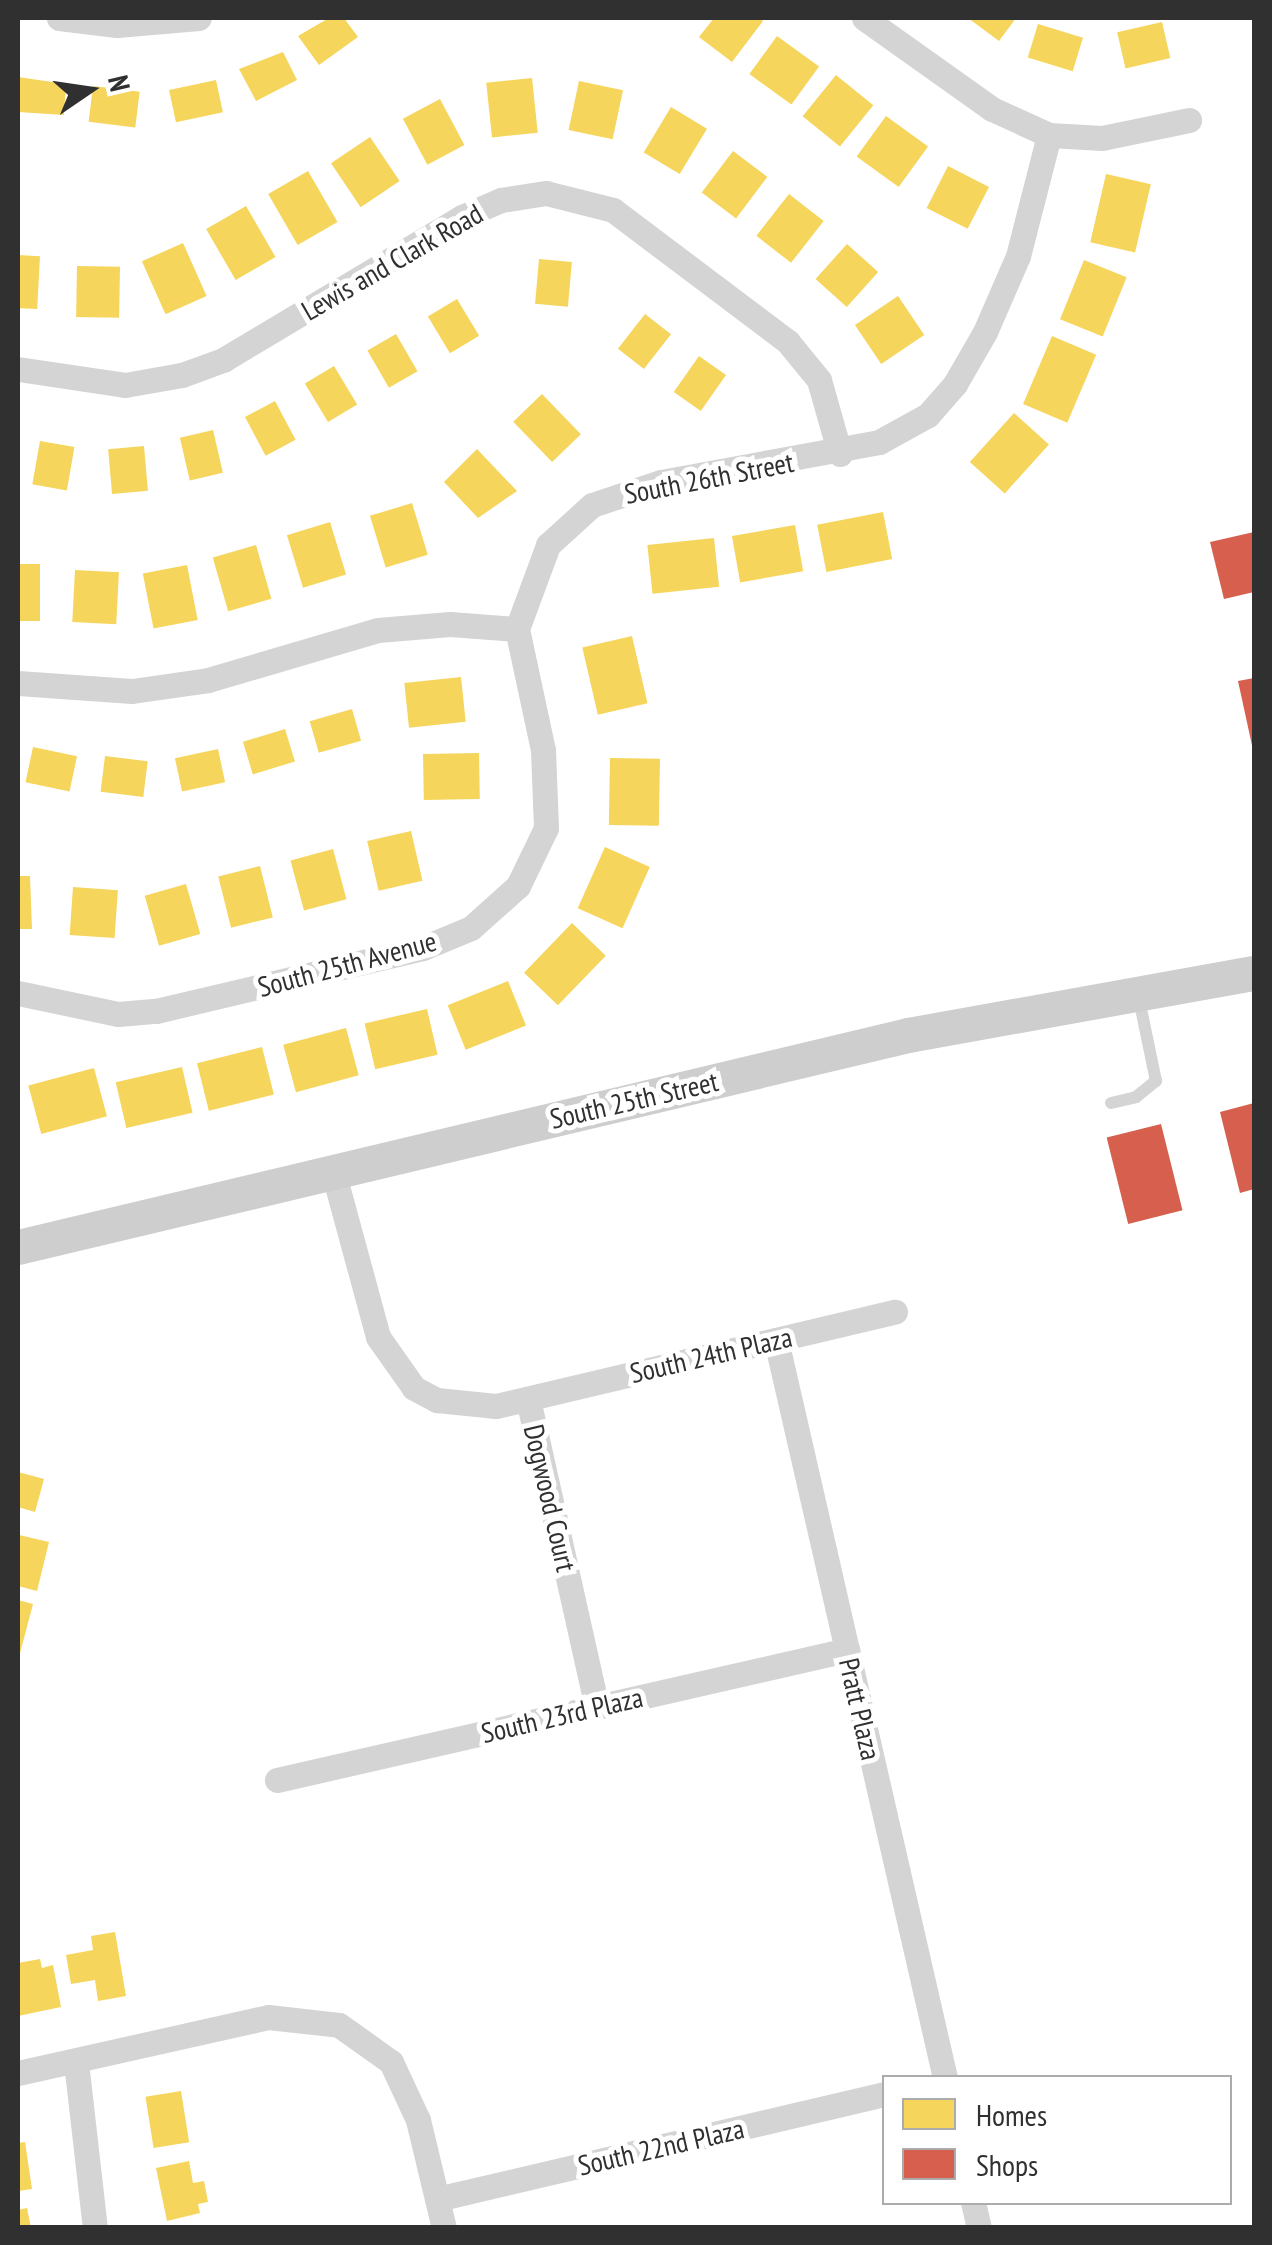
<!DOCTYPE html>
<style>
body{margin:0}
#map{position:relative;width:1272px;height:2245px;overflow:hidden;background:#fff;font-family:"PT Sans Narrow",sans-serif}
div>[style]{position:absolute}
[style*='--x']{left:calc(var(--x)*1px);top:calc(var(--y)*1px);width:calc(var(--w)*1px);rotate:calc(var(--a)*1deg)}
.homes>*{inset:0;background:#f6d55c;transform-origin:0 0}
.shops>*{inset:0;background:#d6604d;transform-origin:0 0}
.lane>*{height:12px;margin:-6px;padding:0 6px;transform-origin:6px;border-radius:6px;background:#d4d4d4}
.street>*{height:25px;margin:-12.5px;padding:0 12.5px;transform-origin:12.5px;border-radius:12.5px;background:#d4d4d4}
.secondary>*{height:35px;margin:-17.5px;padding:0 17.5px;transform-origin:17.5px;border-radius:17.5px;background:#cecece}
span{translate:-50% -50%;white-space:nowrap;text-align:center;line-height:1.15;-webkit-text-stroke:10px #fff;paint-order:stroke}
.street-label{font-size:28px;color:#303030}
.frame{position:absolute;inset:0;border:20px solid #303030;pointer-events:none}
.legend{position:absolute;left:882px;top:2075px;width:350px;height:130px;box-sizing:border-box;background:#fff;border:2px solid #acacac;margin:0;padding:12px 18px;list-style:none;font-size:30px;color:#303030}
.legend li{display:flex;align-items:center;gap:20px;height:50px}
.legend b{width:50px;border:2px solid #acacac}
.north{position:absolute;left:40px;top:40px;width:100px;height:100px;-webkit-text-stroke:8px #fff;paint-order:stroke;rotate:77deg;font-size:28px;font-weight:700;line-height:40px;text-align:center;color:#303030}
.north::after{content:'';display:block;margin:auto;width:35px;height:45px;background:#303030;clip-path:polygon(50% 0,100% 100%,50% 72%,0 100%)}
</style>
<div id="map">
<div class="homes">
<i style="clip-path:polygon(329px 18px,344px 18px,358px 37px,319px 65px,298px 36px)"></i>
<i style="clip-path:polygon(714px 18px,758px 18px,763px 21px,732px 62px,699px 37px)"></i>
<i style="clip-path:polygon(968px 18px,1016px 18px,999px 41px)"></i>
<i style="left:1162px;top:22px;width:37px;height:46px;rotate:77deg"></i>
<i style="left:1038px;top:24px;width:47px;height:35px;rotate:17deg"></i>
<i style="left:777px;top:36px;width:52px;height:47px;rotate:36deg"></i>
<i style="clip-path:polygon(283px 52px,297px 80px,256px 101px,239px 69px)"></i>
<i style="left:836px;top:75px;width:48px;height:53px;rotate:39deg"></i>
<i style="clip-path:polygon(18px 77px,66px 84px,64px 115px,18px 112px)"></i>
<i style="left:532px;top:78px;width:55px;height:46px;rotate:84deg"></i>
<i style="left:216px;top:80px;width:33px;height:48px;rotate:78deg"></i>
<i style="left:579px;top:81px;width:45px;height:50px;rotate:12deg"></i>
<i style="left:93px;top:86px;width:47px;height:36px;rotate:7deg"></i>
<i style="left:440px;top:99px;width:52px;height:42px;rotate:62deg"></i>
<i style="left:671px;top:107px;width:42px;height:53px;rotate:31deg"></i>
<i style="left:886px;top:116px;width:52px;height:50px;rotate:36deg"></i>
<i style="left:370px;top:137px;width:53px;height:47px;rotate:56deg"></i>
<i style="left:733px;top:151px;width:43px;height:52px;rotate:37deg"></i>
<i style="left:948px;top:166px;width:46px;height:47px;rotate:27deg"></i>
<i style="left:308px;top:171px;width:59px;height:46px;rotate:60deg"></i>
<i style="left:1106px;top:174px;width:46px;height:70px;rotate:13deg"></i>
<i style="left:789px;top:194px;width:44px;height:53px;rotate:38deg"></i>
<i style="left:246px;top:206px;width:59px;height:46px;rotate:60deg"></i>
<i style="left:183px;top:243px;width:58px;height:45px;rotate:66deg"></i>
<i style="left:847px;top:244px;width:42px;height:47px;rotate:42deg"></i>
<i style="left:18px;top:255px;width:22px;height:53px;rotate:3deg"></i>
<i style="left:539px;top:259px;width:33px;height:45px;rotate:5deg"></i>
<i style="left:1084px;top:260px;width:46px;height:64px;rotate:22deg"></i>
<i style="left:77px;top:266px;width:43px;height:51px;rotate:1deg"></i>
<i style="left:898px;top:296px;width:47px;height:52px;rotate:56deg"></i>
<i style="left:457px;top:299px;width:43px;height:34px;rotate:59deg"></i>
<i style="left:645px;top:314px;width:33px;height:44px;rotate:38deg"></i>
<i style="left:396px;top:334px;width:43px;height:33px;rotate:60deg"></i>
<i style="left:1052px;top:336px;width:48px;height:74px;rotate:23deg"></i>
<i style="left:699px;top:356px;width:33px;height:44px;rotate:35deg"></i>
<i style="left:334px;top:366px;width:45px;height:34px;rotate:59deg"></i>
<i style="left:542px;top:394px;width:56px;height:40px;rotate:46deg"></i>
<i style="left:275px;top:401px;width:44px;height:34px;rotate:62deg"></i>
<i style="left:1014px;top:413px;width:47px;height:66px;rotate:42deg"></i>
<i style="left:213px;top:430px;width:44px;height:34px;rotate:77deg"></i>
<i style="left:40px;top:441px;width:35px;height:44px;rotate:10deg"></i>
<i style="left:144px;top:446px;width:45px;height:36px;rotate:85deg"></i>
<i style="clip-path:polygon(477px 449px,517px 491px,478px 518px,444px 482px)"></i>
<i style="left:412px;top:503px;width:54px;height:44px;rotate:73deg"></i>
<i style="left:883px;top:512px;width:48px;height:67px;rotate:79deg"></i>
<i style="left:330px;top:522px;width:55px;height:45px;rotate:73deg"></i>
<i style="left:795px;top:525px;width:47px;height:64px;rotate:80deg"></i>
<i style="left:714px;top:538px;width:49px;height:67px;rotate:84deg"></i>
<i style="left:256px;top:545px;width:56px;height:45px;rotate:74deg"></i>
<i style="left:18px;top:564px;width:22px;height:57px"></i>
<i style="left:187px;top:565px;width:56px;height:45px;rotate:79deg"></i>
<i style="left:75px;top:570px;width:44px;height:52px;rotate:3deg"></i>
<i style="left:632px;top:636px;width:69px;height:51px;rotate:77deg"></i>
<i style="left:461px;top:677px;width:45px;height:57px;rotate:84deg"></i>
<i style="left:352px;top:709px;width:33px;height:44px;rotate:74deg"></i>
<i style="left:285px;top:729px;width:34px;height:44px;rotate:73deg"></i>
<i style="left:33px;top:747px;width:45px;height:36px;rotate:12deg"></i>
<i style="left:218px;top:749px;width:34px;height:44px;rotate:78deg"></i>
<i style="left:479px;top:753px;width:46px;height:56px;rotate:89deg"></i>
<i style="left:105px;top:756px;width:43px;height:36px;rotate:7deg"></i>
<i style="left:610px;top:758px;width:50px;height:67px;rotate:1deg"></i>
<i style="left:411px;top:831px;width:51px;height:45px;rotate:77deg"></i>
<i style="left:605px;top:847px;width:49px;height:67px;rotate:24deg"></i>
<i style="left:333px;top:849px;width:52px;height:44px;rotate:75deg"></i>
<i style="left:260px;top:866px;width:53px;height:43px;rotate:76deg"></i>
<i style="clip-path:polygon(18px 876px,30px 876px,32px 929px,18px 929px)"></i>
<i style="left:186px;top:884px;width:52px;height:43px;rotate:74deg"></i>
<i style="left:73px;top:887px;width:45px;height:48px;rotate:4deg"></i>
<i style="left:572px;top:923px;width:47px;height:69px;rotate:44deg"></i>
<i style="left:508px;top:981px;width:48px;height:65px;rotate:68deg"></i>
<i style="left:427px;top:1009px;width:47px;height:64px;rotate:77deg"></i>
<i style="left:346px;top:1028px;width:49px;height:65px;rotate:75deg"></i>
<i style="left:262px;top:1047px;width:49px;height:67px;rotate:76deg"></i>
<i style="left:182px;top:1067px;width:47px;height:68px;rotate:77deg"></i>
<i style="left:94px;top:1068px;width:50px;height:68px;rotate:75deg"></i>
<i style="clip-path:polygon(18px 1472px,44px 1479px,35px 1512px,18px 1507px)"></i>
<i style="clip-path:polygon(19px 1535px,49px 1542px,37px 1591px,18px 1586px)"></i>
<i style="clip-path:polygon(18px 1600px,33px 1604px,19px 1657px,18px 1657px)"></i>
<i style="clip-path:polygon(115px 1932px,126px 1996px,98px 2001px,95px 1980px,71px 1984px,66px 1955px,93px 1950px,91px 1936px)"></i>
<i style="clip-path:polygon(40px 1959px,42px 1968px,53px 1965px,61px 2007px,18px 2016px,18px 1963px)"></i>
<i style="left:181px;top:2091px;width:52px;height:36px;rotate:81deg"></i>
<i style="clip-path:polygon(25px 2142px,32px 2189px,18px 2191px,18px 2143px)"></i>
<i style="clip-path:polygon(189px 2161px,193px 2183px,204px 2181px,208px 2202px,198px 2204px,200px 2213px,167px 2221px,156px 2168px)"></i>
<i style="clip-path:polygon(27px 2208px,31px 2228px,18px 2228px,18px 2210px)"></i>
</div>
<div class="shops">
<i style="clip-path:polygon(1254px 532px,1254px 592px,1224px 599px,1210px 542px)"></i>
<i style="clip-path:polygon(1254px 678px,1254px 750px,1253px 750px,1238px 681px)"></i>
<i style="clip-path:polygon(1254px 1103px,1254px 1189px,1240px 1193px,1220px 1112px)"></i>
<i style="left:1161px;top:1124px;width:89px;height:56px;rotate:76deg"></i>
</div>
<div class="lane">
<i style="--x:1111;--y:1103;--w:26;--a:-13"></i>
<i style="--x:1136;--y:1097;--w:26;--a:-39"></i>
<i style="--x:1156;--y:1081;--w:89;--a:-101.7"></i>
</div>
<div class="street">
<i style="--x:59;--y:18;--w:58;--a:6.9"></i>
<i style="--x:117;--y:25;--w:82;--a:-4.9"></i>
<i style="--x:864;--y:18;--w:157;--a:35.4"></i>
<i style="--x:992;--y:109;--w:63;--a:24.5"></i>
<i style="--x:1049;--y:135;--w:53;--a:3.2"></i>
<i style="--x:1102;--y:138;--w:89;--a:-11.7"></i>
<i style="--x:18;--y:369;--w:108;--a:8.5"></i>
<i style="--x:125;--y:385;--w:58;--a:-10"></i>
<i style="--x:182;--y:375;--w:44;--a:-20.1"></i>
<i style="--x:223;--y:360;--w:279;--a:-30.9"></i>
<i style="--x:462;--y:217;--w:43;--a:-23.6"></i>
<i style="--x:501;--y:200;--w:46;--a:-8.8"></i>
<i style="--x:546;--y:193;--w:69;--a:14.2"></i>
<i style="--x:613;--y:210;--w:219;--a:37"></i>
<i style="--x:788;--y:342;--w:49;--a:50.8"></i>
<i style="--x:819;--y:380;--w:77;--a:74.2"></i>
<i style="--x:18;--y:683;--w:114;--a:4"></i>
<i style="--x:132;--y:691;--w:77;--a:-8.2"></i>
<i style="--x:208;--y:680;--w:177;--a:-16.4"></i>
<i style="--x:378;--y:630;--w:72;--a:-4.8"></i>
<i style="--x:450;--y:624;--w:67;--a:4.3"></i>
<i style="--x:517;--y:629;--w:90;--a:-69.7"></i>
<i style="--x:548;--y:545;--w:59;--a:-42.3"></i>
<i style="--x:592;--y:505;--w:73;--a:-18.4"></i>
<i style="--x:661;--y:482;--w:222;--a:-10.4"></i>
<i style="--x:879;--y:442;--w:56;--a:-28.9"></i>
<i style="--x:928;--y:415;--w:41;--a:-48.9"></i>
<i style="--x:955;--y:384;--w:60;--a:-60"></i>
<i style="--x:985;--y:332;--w:83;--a:-66.5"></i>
<i style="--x:1018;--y:256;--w:125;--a:-75.6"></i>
<i style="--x:18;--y:993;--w:102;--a:11.9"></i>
<i style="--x:118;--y:1014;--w:38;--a:-5"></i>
<i style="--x:156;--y:1011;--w:274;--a:-13.3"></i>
<i style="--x:423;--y:948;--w:52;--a:-22.6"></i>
<i style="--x:471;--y:928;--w:63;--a:-41.8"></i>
<i style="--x:518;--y:886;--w:64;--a:-64.2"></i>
<i style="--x:546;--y:828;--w:78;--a:-92.2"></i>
<i style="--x:543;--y:750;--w:124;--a:-102.1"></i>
<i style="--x:333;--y:1171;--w:172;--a:74.8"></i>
<i style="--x:378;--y:1337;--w:62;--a:54.8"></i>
<i style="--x:414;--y:1388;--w:26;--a:28"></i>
<i style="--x:437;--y:1400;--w:59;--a:5.8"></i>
<i style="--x:496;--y:1406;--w:410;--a:-13.3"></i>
<i style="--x:776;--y:1340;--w:757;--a:77.1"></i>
<i style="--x:528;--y:1399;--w:316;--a:77.4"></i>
<i style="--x:277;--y:1780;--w:585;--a:-12.85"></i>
<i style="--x:76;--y:2062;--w:167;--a:83.5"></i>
<i style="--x:18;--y:2073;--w:256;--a:-12.6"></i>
<i style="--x:268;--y:2017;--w:71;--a:6.4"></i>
<i style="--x:339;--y:2025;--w:64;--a:35.4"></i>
<i style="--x:391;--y:2062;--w:64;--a:65"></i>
<i style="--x:418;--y:2120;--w:111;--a:76.5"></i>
<i style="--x:437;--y:2199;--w:459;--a:-13.2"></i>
<i style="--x:973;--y:2202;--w:27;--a:77"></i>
</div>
<div class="secondary">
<i style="--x:18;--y:1247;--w:915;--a:-13.4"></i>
<i style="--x:908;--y:1035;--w:352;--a:-10.2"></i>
</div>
<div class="street-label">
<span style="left:392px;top:262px;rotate:-30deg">Lewis and Clark Road</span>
<span style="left:709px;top:478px;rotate:-11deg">South 26th Street</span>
<span style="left:347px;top:964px;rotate:-15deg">South 25th Avenue</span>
<span style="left:634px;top:1100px;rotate:-13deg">South 25th Street</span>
<span style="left:711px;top:1355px;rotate:-13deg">South 24th Plaza</span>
<span style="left:550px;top:1498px;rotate:77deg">Dogwood Court</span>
<span style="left:860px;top:1709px;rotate:77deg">Pratt Plaza</span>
<span style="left:562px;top:1715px;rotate:-13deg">South 23rd Plaza</span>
<span style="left:661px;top:2147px;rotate:-13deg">South 22nd Plaza</span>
</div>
<div class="frame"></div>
<ul class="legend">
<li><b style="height:28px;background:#f6d55c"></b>Homes</li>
<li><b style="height:28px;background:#d6604d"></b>Shops</li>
</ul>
<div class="north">N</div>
</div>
